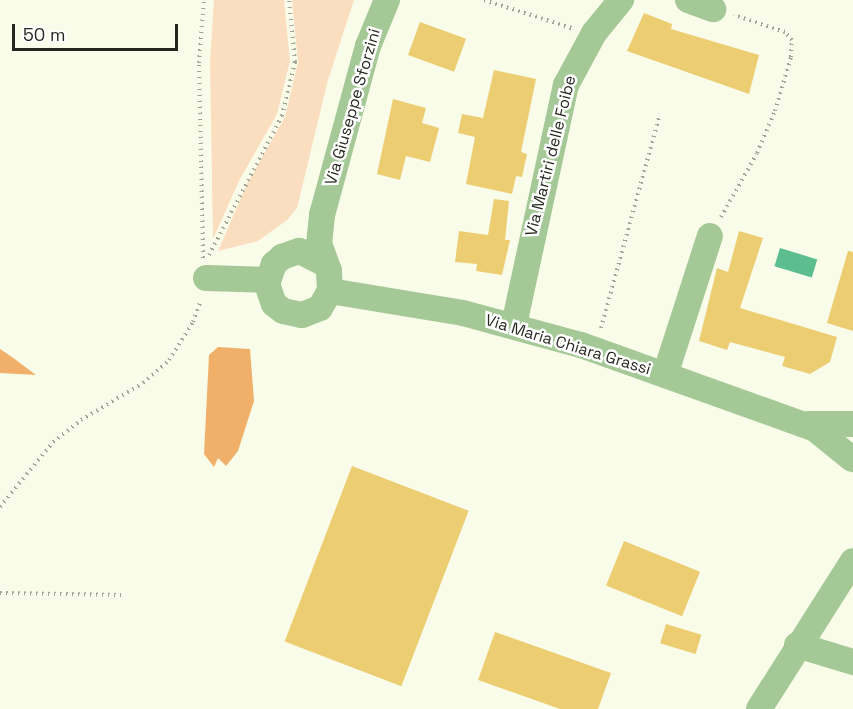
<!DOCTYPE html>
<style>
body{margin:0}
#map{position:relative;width:853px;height:709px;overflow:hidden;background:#f9fce8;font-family:"Space Grotesk",sans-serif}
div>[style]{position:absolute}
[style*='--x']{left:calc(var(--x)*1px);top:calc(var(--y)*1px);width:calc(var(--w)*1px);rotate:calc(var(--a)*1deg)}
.green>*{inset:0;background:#fbddbf}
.forest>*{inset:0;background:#f1b069}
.water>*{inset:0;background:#5cbd8f;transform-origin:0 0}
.building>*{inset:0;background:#edcd72;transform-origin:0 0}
.path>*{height:4px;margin-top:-2px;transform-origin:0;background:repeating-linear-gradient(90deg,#a2a496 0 1.5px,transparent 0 6px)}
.minor>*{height:26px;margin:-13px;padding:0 13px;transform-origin:13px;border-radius:13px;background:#a4c997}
span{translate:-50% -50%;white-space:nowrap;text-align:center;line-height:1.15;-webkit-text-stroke:5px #fff;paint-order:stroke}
.street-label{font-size:16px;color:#262720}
.scale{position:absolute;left:12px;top:24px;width:166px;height:27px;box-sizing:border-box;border:3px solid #262720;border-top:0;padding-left:8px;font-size:18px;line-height:21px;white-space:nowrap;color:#262720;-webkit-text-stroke:4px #fff;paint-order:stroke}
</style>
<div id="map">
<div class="green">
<i style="clip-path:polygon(214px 0,284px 0,290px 61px,277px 114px,239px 181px,213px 239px,210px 61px)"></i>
<i style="clip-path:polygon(292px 0,354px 0,328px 80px,297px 208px,287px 220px,258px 241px,218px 251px,247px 184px,285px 117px,298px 62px)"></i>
</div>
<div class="forest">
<i style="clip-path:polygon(218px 347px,250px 349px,254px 401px,238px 451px,226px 466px,218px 458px,214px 467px,204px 454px,209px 355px)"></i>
<i style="clip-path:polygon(0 349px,12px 357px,36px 375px,0 373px)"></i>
</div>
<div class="water">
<i style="left:780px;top:248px;width:39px;height:19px;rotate:17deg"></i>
</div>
<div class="building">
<i style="clip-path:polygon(644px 13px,672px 24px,671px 29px,759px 55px,749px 94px,627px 51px)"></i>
<i style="left:420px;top:22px;width:49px;height:35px;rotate:20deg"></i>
<i style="clip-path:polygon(494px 70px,536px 79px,521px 152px,527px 154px,522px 177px,516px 176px,512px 194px,466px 184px,475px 137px,458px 133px,462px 114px,483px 118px)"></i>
<i style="clip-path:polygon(393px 99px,426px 108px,422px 123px,439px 128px,430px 162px,406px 156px,400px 180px,377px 174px)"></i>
<i style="clip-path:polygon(494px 199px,509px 201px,505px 240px,510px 240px,502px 275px,476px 271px,477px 264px,455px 262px,459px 231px,488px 235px)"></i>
<i style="clip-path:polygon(739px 231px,763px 238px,740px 308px,837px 337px,830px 362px,810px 374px,782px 366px,785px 357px,730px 342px,727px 350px,699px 341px,717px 268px,728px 272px)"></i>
<i style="clip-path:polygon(848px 251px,853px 252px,853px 331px,827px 323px)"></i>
<i style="left:352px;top:466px;width:125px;height:188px;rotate:21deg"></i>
<i style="left:624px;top:541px;width:82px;height:48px;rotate:22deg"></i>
<i style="left:666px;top:624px;width:37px;height:20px;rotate:17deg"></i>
<i style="clip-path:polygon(495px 632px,611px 673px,598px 709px,560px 709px,478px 680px)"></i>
</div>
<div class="path">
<i style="--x:484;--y:0;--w:92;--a:17.7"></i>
<i style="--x:721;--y:217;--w:73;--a:-60.6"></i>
<i style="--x:757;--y:153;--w:46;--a:-66.8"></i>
<i style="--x:775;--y:111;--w:56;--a:-73.5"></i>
<i style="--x:791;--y:57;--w:17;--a:-87"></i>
<i style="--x:792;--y:40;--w:11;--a:-131"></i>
<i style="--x:785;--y:32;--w:54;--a:-161.6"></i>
<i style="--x:209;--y:255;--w:157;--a:-62.3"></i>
<i style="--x:282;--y:116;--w:56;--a:-76.5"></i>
<i style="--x:295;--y:62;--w:62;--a:-95.5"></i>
<i style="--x:203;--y:258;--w:195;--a:-91.2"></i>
<i style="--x:199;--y:63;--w:63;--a:-85.5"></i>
<i style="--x:601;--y:328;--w:222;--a:-74.6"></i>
<i style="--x:0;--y:507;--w:84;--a:-50.8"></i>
<i style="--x:53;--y:442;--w:36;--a:-38"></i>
<i style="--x:81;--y:420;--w:72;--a:-30.8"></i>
<i style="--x:143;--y:383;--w:35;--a:-41"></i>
<i style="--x:169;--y:360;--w:45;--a:-57.7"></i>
<i style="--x:193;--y:322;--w:23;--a:-70"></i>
<i style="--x:0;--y:593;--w:121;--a:0.9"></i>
</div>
<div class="minor">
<i style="--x:688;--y:0;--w:27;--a:20"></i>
<i style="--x:323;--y:263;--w:27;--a:-153"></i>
<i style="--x:299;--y:251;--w:18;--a:161"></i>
<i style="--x:282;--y:257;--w:11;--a:139"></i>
<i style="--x:274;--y:264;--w:21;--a:109"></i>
<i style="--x:267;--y:284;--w:21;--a:71"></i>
<i style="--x:274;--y:304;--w:11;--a:38"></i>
<i style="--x:283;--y:311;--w:19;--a:12"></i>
<i style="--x:302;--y:315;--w:19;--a:-21"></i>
<i style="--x:320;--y:308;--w:20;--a:-60"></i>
<i style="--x:330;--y:291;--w:20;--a:-93"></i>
<i style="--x:329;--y:271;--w:29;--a:-110"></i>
<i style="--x:319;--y:244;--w:29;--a:-84"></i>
<i style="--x:322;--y:215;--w:175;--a:-74.8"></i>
<i style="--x:368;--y:46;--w:50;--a:-67.6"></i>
<i style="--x:206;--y:278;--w:62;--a:1.8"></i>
<i style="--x:330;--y:291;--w:135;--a:9.4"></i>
<i style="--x:463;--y:313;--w:122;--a:15.2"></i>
<i style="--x:581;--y:345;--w:249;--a:19.7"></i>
<i style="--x:815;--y:429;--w:48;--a:39"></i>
<i style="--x:514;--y:325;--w:246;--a:-77.8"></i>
<i style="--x:566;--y:85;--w:59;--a:-61.7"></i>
<i style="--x:594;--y:33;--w:43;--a:-50.7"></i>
<i style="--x:665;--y:375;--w:146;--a:-72.1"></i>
<i style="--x:809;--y:424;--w:44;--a:0"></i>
<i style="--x:797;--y:645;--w:59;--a:16.9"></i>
<i style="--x:759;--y:709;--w:175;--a:-57.6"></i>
</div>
<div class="street-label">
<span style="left:353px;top:107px;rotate:-74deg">Via Giuseppe Sforzini</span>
<span style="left:551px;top:156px;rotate:-76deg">Via Martiri delle Foibe</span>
<span style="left:568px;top:345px;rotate:17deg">Via Maria Chiara Grassi</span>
</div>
<div class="scale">50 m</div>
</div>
